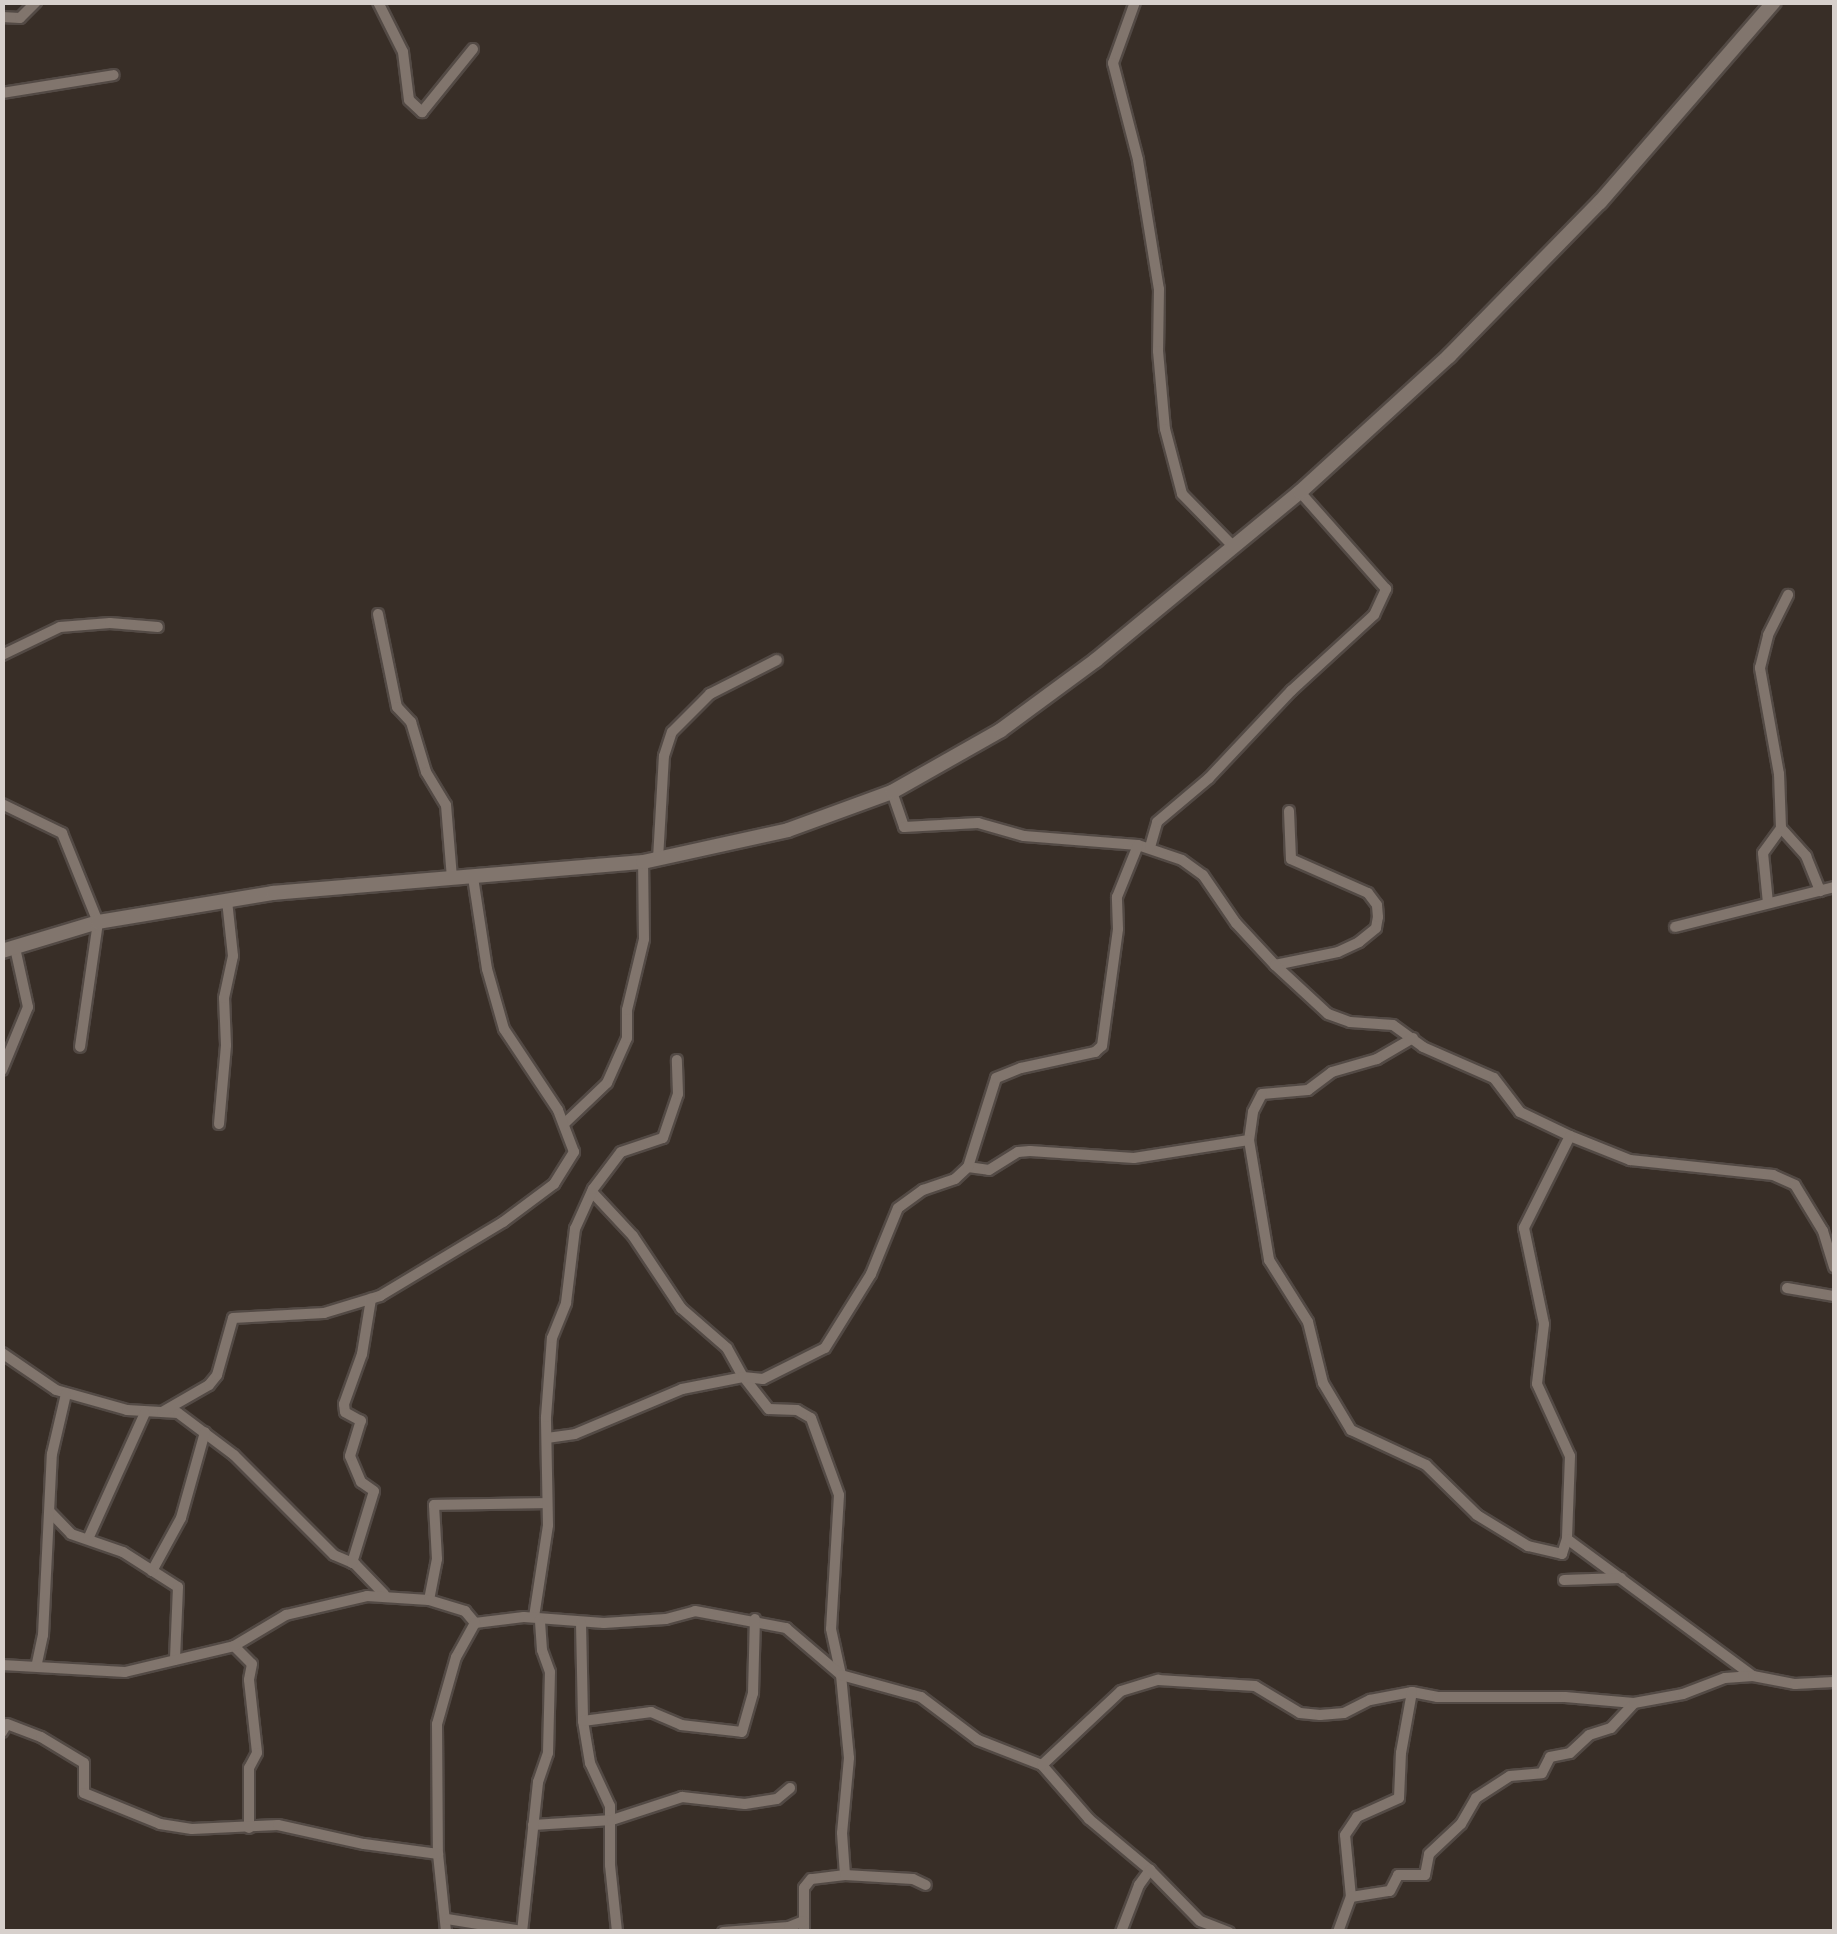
<!DOCTYPE html>
<style>
body{margin:0}
#map{position:relative;width:1837px;height:1934px;overflow:hidden;background:#382e27;font-family:"DM Sans",sans-serif}
div>[style]{position:absolute}
[style*='--x']{left:calc(var(--x)*1px);top:calc(var(--y)*1px);width:calc(var(--w)*1px);rotate:calc(var(--a)*1deg)}
.roads{filter:drop-shadow(2px 0 #534a45) drop-shadow(-2px 0 #534a45) drop-shadow(0 2px #534a45) drop-shadow(0 -2px #534a45)}
.street>*{height:10px;margin:-5px;padding:0 5px;transform-origin:5px;border-radius:5px;background:#81756d}
.secondary>*{height:14px;margin:-7px;padding:0 7px;transform-origin:7px;border-radius:7px;background:#81756d}
span{translate:-50% -50%;white-space:nowrap;text-align:center;line-height:1.15;-webkit-text-stroke:10px #382e27;paint-order:stroke}
.frame{position:absolute;inset:0;border:5px solid #d7d0cc;pointer-events:none}
</style>
<div id="map">
<div class="roads">
<div class="street">
<i style="--x:378;--y:2;--w:56;--a:63.4"></i>
<i style="--x:403;--y:52;--w:48;--a:82.9"></i>
<i style="--x:409;--y:100;--w:18;--a:43"></i>
<i style="--x:422;--y:112;--w:81;--a:-51"></i>
<i style="--x:1135;--y:2;--w:65;--a:109.8"></i>
<i style="--x:1113;--y:63;--w:100;--a:75.5"></i>
<i style="--x:1138;--y:160;--w:131;--a:80.8"></i>
<i style="--x:1159;--y:289;--w:62;--a:90.9"></i>
<i style="--x:1158;--y:351;--w:78;--a:84.9"></i>
<i style="--x:1165;--y:429;--w:67;--a:75.3"></i>
<i style="--x:1182;--y:494;--w:71;--a:45.6"></i>
<i style="--x:2;--y:17;--w:18;--a:3"></i>
<i style="--x:20;--y:18;--w:23;--a:-45"></i>
<i style="--x:2;--y:93;--w:113;--a:-9.1"></i>
<i style="--x:378;--y:614;--w:95;--a:78.5"></i>
<i style="--x:397;--y:707;--w:21;--a:47"></i>
<i style="--x:411;--y:722;--w:52;--a:73.3"></i>
<i style="--x:426;--y:772;--w:39;--a:59"></i>
<i style="--x:446;--y:805;--w:73;--a:85.3"></i>
<i style="--x:2;--y:655;--w:64;--a:-25.8"></i>
<i style="--x:60;--y:627;--w:50;--a:-4.6"></i>
<i style="--x:110;--y:623;--w:48;--a:4.8"></i>
<i style="--x:892;--y:792;--w:37;--a:71"></i>
<i style="--x:904;--y:827;--w:74;--a:-3.1"></i>
<i style="--x:978;--y:823;--w:48;--a:15.8"></i>
<i style="--x:1024;--y:836;--w:114;--a:4.5"></i>
<i style="--x:1138;--y:845;--w:46;--a:18.8"></i>
<i style="--x:1182;--y:860;--w:26;--a:36"></i>
<i style="--x:1203;--y:875;--w:58;--a:55.5"></i>
<i style="--x:1236;--y:923;--w:57;--a:47.1"></i>
<i style="--x:1275;--y:965;--w:64;--a:-11.7"></i>
<i style="--x:1338;--y:952;--w:23;--a:-25"></i>
<i style="--x:1359;--y:942;--w:22;--a:-39"></i>
<i style="--x:1376;--y:928;--w:11;--a:-80"></i>
<i style="--x:1378;--y:917;--w:12;--a:-95"></i>
<i style="--x:1377;--y:905;--w:15;--a:-127"></i>
<i style="--x:1368;--y:893;--w:84;--a:-156.2"></i>
<i style="--x:1291;--y:859;--w:48;--a:-92.4"></i>
<i style="--x:2;--y:804;--w:67;--a:25.8"></i>
<i style="--x:62;--y:833;--w:96;--a:68"></i>
<i style="--x:98;--y:922;--w:126;--a:98.2"></i>
<i style="--x:1781;--y:828;--w:38;--a:48"></i>
<i style="--x:1806;--y:856;--w:38;--a:68"></i>
<i style="--x:1150;--y:847;--w:26;--a:-74"></i>
<i style="--x:1157;--y:822;--w:68;--a:-40.2"></i>
<i style="--x:1209;--y:778;--w:120;--a:-46.7"></i>
<i style="--x:1291;--y:691;--w:113;--a:-42.5"></i>
<i style="--x:1374;--y:615;--w:29;--a:-65"></i>
<i style="--x:1386;--y:589;--w:130;--a:-131.6"></i>
<i style="--x:658;--y:859;--w:103;--a:-86.7"></i>
<i style="--x:664;--y:756;--w:25;--a:-72"></i>
<i style="--x:672;--y:732;--w:54;--a:-45"></i>
<i style="--x:710;--y:694;--w:75;--a:-26.9"></i>
<i style="--x:1768;--y:903;--w:50;--a:-95.7"></i>
<i style="--x:1763;--y:853;--w:31;--a:-54"></i>
<i style="--x:1781;--y:828;--w:54;--a:-92.1"></i>
<i style="--x:1779;--y:774;--w:108;--a:-100.2"></i>
<i style="--x:1760;--y:668;--w:34;--a:-76"></i>
<i style="--x:1768;--y:635;--w:45;--a:-63.4"></i>
<i style="--x:1675;--y:927;--w:164;--a:-14.1"></i>
<i style="--x:1275;--y:965;--w:72;--a:42.8"></i>
<i style="--x:1328;--y:1014;--w:23;--a:20"></i>
<i style="--x:1350;--y:1022;--w:43;--a:4"></i>
<i style="--x:1393;--y:1025;--w:37;--a:36"></i>
<i style="--x:1423;--y:1047;--w:77;--a:23.6"></i>
<i style="--x:1494;--y:1078;--w:43;--a:52.6"></i>
<i style="--x:1520;--y:1112;--w:55;--a:25.6"></i>
<i style="--x:1570;--y:1136;--w:65;--a:21.8"></i>
<i style="--x:1630;--y:1160;--w:144;--a:6"></i>
<i style="--x:1773;--y:1175;--w:24;--a:24"></i>
<i style="--x:1795;--y:1185;--w:54;--a:58.7"></i>
<i style="--x:1823;--y:1231;--w:38;--a:73"></i>
<i style="--x:1413;--y:1038;--w:42;--a:149.7"></i>
<i style="--x:1377;--y:1059;--w:47;--a:163.9"></i>
<i style="--x:1332;--y:1072;--w:30;--a:143"></i>
<i style="--x:1308;--y:1090;--w:46;--a:175"></i>
<i style="--x:1262;--y:1094;--w:20;--a:117"></i>
<i style="--x:1253;--y:1112;--w:28;--a:98"></i>
<i style="--x:1249;--y:1140;--w:122;--a:80.5"></i>
<i style="--x:1269;--y:1260;--w:73;--a:57.8"></i>
<i style="--x:1308;--y:1322;--w:63;--a:76.2"></i>
<i style="--x:1323;--y:1383;--w:55;--a:59.2"></i>
<i style="--x:1351;--y:1430;--w:83;--a:25"></i>
<i style="--x:1426;--y:1465;--w:71;--a:44.4"></i>
<i style="--x:1477;--y:1515;--w:60;--a:31.3"></i>
<i style="--x:1528;--y:1546;--w:35;--a:13"></i>
<i style="--x:1562;--y:1554;--w:16;--a:-72"></i>
<i style="--x:2;--y:1070;--w:68;--a:-67.6"></i>
<i style="--x:28;--y:1007;--w:60;--a:-102.4"></i>
<i style="--x:565;--y:1123;--w:58;--a:-43.6"></i>
<i style="--x:607;--y:1083;--w:49;--a:-66"></i>
<i style="--x:627;--y:1038;--w:28;--a:-90"></i>
<i style="--x:627;--y:1010;--w:73;--a:-76.5"></i>
<i style="--x:644;--y:939;--w:77;--a:-90.7"></i>
<i style="--x:219;--y:1124;--w:79;--a:-84.9"></i>
<i style="--x:226;--y:1045;--w:47;--a:-92.4"></i>
<i style="--x:224;--y:998;--w:43;--a:-77.9"></i>
<i style="--x:233;--y:956;--w:55;--a:-96.2"></i>
<i style="--x:1570;--y:1136;--w:103;--a:116.6"></i>
<i style="--x:1524;--y:1228;--w:98;--a:78.2"></i>
<i style="--x:1544;--y:1324;--w:60;--a:96.7"></i>
<i style="--x:1537;--y:1384;--w:79;--a:65.4"></i>
<i style="--x:1570;--y:1456;--w:83;--a:92.1"></i>
<i style="--x:1567;--y:1539;--w:231;--a:36.4"></i>
<i style="--x:968;--y:1167;--w:21;--a:8"></i>
<i style="--x:989;--y:1170;--w:34;--a:-32"></i>
<i style="--x:1018;--y:1152;--w:12;--a:-5"></i>
<i style="--x:1030;--y:1151;--w:104;--a:3.9"></i>
<i style="--x:1134;--y:1158;--w:116;--a:-8.9"></i>
<i style="--x:592;--y:1192;--w:60;--a:47"></i>
<i style="--x:633;--y:1236;--w:87;--a:56.3"></i>
<i style="--x:681;--y:1308;--w:61;--a:41"></i>
<i style="--x:727;--y:1348;--w:33;--a:61"></i>
<i style="--x:1787;--y:1288;--w:48;--a:9.7"></i>
<i style="--x:2;--y:1353;--w:65;--a:34.4"></i>
<i style="--x:56;--y:1390;--w:74;--a:15.7"></i>
<i style="--x:127;--y:1410;--w:51;--a:3.4"></i>
<i style="--x:178;--y:1413;--w:70;--a:36.9"></i>
<i style="--x:234;--y:1455;--w:141;--a:45"></i>
<i style="--x:334;--y:1555;--w:23;--a:23"></i>
<i style="--x:355;--y:1564;--w:42;--a:46"></i>
<i style="--x:746;--y:1380;--w:37;--a:52"></i>
<i style="--x:769;--y:1409;--w:28;--a:2"></i>
<i style="--x:797;--y:1410;--w:16;--a:30"></i>
<i style="--x:811;--y:1418;--w:82;--a:70"></i>
<i style="--x:839;--y:1495;--w:134;--a:93.4"></i>
<i style="--x:831;--y:1629;--w:47;--a:77.7"></i>
<i style="--x:841;--y:1675;--w:83;--a:84.5"></i>
<i style="--x:849;--y:1758;--w:75;--a:95.3"></i>
<i style="--x:842;--y:1833;--w:42;--a:85.9"></i>
<i style="--x:845;--y:1875;--w:34;--a:173"></i>
<i style="--x:811;--y:1879;--w:11;--a:128"></i>
<i style="--x:804;--y:1888;--w:44;--a:90"></i>
<i style="--x:162;--y:1412;--w:54;--a:-29.9"></i>
<i style="--x:209;--y:1385;--w:13;--a:-51"></i>
<i style="--x:217;--y:1375;--w:59;--a:-74.3"></i>
<i style="--x:233;--y:1318;--w:91;--a:-3.1"></i>
<i style="--x:324;--y:1313;--w:59;--a:-16.9"></i>
<i style="--x:380;--y:1296;--w:144;--a:-31"></i>
<i style="--x:503;--y:1222;--w:64;--a:-36.7"></i>
<i style="--x:554;--y:1184;--w:38;--a:-58"></i>
<i style="--x:574;--y:1152;--w:45;--a:-110.9"></i>
<i style="--x:558;--y:1110;--w:97;--a:-123.7"></i>
<i style="--x:504;--y:1029;--w:62;--a:-105.8"></i>
<i style="--x:487;--y:969;--w:93;--a:-98.7"></i>
<i style="--x:547;--y:1438;--w:28;--a:-8"></i>
<i style="--x:575;--y:1434;--w:116;--a:-22.8"></i>
<i style="--x:682;--y:1389;--w:62;--a:-11.1"></i>
<i style="--x:743;--y:1377;--w:20;--a:6"></i>
<i style="--x:763;--y:1379;--w:69;--a:-26.6"></i>
<i style="--x:825;--y:1348;--w:87;--a:-58.1"></i>
<i style="--x:871;--y:1274;--w:71;--a:-67.8"></i>
<i style="--x:898;--y:1208;--w:31;--a:-36"></i>
<i style="--x:923;--y:1190;--w:34;--a:-19"></i>
<i style="--x:955;--y:1179;--w:18;--a:-43"></i>
<i style="--x:968;--y:1167;--w:93;--a:-72.5"></i>
<i style="--x:996;--y:1078;--w:27;--a:-22"></i>
<i style="--x:1021;--y:1068;--w:76;--a:-12.2"></i>
<i style="--x:1095;--y:1052;--w:9;--a:-41"></i>
<i style="--x:1102;--y:1046;--w:118;--a:-82.2"></i>
<i style="--x:1118;--y:929;--w:32;--a:-92"></i>
<i style="--x:1117;--y:897;--w:56;--a:-68"></i>
<i style="--x:50;--y:1512;--w:30;--a:46"></i>
<i style="--x:71;--y:1534;--w:55;--a:19.1"></i>
<i style="--x:123;--y:1552;--w:65;--a:32.5"></i>
<i style="--x:178;--y:1587;--w:73;--a:92.4"></i>
<i style="--x:88;--y:1539;--w:138;--a:-65.7"></i>
<i style="--x:352;--y:1563;--w:75;--a:-73"></i>
<i style="--x:374;--y:1491;--w:16;--a:-145"></i>
<i style="--x:361;--y:1482;--w:28;--a:-113"></i>
<i style="--x:350;--y:1456;--w:37;--a:-73"></i>
<i style="--x:361;--y:1421;--w:18;--a:-151"></i>
<i style="--x:345;--y:1412;--w:8;--a:-97"></i>
<i style="--x:344;--y:1404;--w:53;--a:-70.2"></i>
<i style="--x:362;--y:1354;--w:56;--a:-80.7"></i>
<i style="--x:152;--y:1571;--w:60;--a:-61.3"></i>
<i style="--x:181;--y:1518;--w:89;--a:-74.4"></i>
<i style="--x:1564;--y:1580;--w:57;--a:-2"></i>
<i style="--x:429;--y:1600;--w:42;--a:-79"></i>
<i style="--x:437;--y:1559;--w:54;--a:-93.2"></i>
<i style="--x:434;--y:1505;--w:112;--a:-1"></i>
<i style="--x:534;--y:1617;--w:93;--a:-81.3"></i>
<i style="--x:548;--y:1525;--w:108;--a:-91.1"></i>
<i style="--x:546;--y:1417;--w:79;--a:-85.7"></i>
<i style="--x:552;--y:1338;--w:38;--a:-68"></i>
<i style="--x:566;--y:1303;--w:75;--a:-83.1"></i>
<i style="--x:575;--y:1229;--w:44;--a:-65.8"></i>
<i style="--x:593;--y:1189;--w:46;--a:-52.9"></i>
<i style="--x:621;--y:1152;--w:44;--a:-18.4"></i>
<i style="--x:663;--y:1138;--w:46;--a:-71.2"></i>
<i style="--x:678;--y:1094;--w:34;--a:-92"></i>
<i style="--x:475;--y:1623;--w:49;--a:-7"></i>
<i style="--x:524;--y:1617;--w:80;--a:4.3"></i>
<i style="--x:604;--y:1623;--w:62;--a:-3.7"></i>
<i style="--x:666;--y:1619;--w:30;--a:-15"></i>
<i style="--x:695;--y:1611;--w:93;--a:10.6"></i>
<i style="--x:786;--y:1628;--w:72;--a:40.5"></i>
<i style="--x:841;--y:1675;--w:83;--a:15.4"></i>
<i style="--x:921;--y:1697;--w:71;--a:37"></i>
<i style="--x:978;--y:1740;--w:69;--a:21.3"></i>
<i style="--x:1042;--y:1765;--w:72;--a:49"></i>
<i style="--x:1089;--y:1819;--w:80;--a:39.9"></i>
<i style="--x:581;--y:1623;--w:98;--a:88.8"></i>
<i style="--x:583;--y:1721;--w:43;--a:80.5"></i>
<i style="--x:590;--y:1763;--w:47;--a:65.1"></i>
<i style="--x:610;--y:1806;--w:59;--a:90"></i>
<i style="--x:610;--y:1865;--w:67;--a:84"></i>
<i style="--x:234;--y:1646;--w:25;--a:45"></i>
<i style="--x:252;--y:1664;--w:16;--a:101"></i>
<i style="--x:249;--y:1680;--w:73;--a:83.7"></i>
<i style="--x:257;--y:1753;--w:17;--a:118"></i>
<i style="--x:249;--y:1768;--w:60;--a:90"></i>
<i style="--x:37;--y:1663;--w:29;--a:-78"></i>
<i style="--x:43;--y:1635;--w:181;--a:-87.2"></i>
<i style="--x:52;--y:1454;--w:62;--a:-76.9"></i>
<i style="--x:2;--y:1665;--w:123;--a:3.3"></i>
<i style="--x:125;--y:1672;--w:112;--a:-13.4"></i>
<i style="--x:234;--y:1646;--w:61;--a:-30.8"></i>
<i style="--x:286;--y:1615;--w:83;--a:-13.2"></i>
<i style="--x:367;--y:1596;--w:62;--a:3.7"></i>
<i style="--x:429;--y:1600;--w:38;--a:17"></i>
<i style="--x:465;--y:1611;--w:16;--a:50"></i>
<i style="--x:475;--y:1623;--w:39;--a:119"></i>
<i style="--x:456;--y:1657;--w:70;--a:105.8"></i>
<i style="--x:437;--y:1724;--w:130;--a:89.6"></i>
<i style="--x:438;--y:1854;--w:78;--a:84.1"></i>
<i style="--x:583;--y:1721;--w:69;--a:-7.5"></i>
<i style="--x:651;--y:1712;--w:33;--a:23"></i>
<i style="--x:681;--y:1725;--w:61;--a:6.5"></i>
<i style="--x:742;--y:1732;--w:41;--a:-74.2"></i>
<i style="--x:753;--y:1693;--w:74;--a:-88.5"></i>
<i style="--x:2;--y:1732;--w:9;--a:-58"></i>
<i style="--x:7;--y:1724;--w:36;--a:21"></i>
<i style="--x:41;--y:1737;--w:50;--a:31.2"></i>
<i style="--x:84;--y:1763;--w:30;--a:90"></i>
<i style="--x:84;--y:1793;--w:82;--a:22.2"></i>
<i style="--x:160;--y:1824;--w:32;--a:9"></i>
<i style="--x:192;--y:1829;--w:86;--a:-2.7"></i>
<i style="--x:278;--y:1825;--w:88;--a:12.5"></i>
<i style="--x:364;--y:1844;--w:75;--a:7.7"></i>
<i style="--x:1042;--y:1765;--w:108;--a:-43.1"></i>
<i style="--x:1121;--y:1691;--w:39;--a:-17"></i>
<i style="--x:1158;--y:1680;--w:97;--a:3.5"></i>
<i style="--x:1255;--y:1686;--w:52;--a:31"></i>
<i style="--x:1300;--y:1713;--w:20;--a:6"></i>
<i style="--x:1320;--y:1715;--w:24;--a:-5"></i>
<i style="--x:1344;--y:1713;--w:29;--a:-27"></i>
<i style="--x:1370;--y:1700;--w:43;--a:-10.8"></i>
<i style="--x:1412;--y:1692;--w:25;--a:11"></i>
<i style="--x:1437;--y:1697;--w:128;--a:0"></i>
<i style="--x:1565;--y:1697;--w:69;--a:5"></i>
<i style="--x:533;--y:1825;--w:79;--a:-3.6"></i>
<i style="--x:612;--y:1820;--w:74;--a:-18.2"></i>
<i style="--x:682;--y:1797;--w:63;--a:6.3"></i>
<i style="--x:745;--y:1804;--w:32;--a:-9"></i>
<i style="--x:777;--y:1799;--w:17;--a:-40"></i>
<i style="--x:845;--y:1875;--w:68;--a:3.4"></i>
<i style="--x:913;--y:1879;--w:14;--a:25"></i>
<i style="--x:1351;--y:1897;--w:62;--a:-95.5"></i>
<i style="--x:1345;--y:1835;--w:22;--a:-56"></i>
<i style="--x:1357;--y:1817;--w:46;--a:-24.3"></i>
<i style="--x:1399;--y:1798;--w:45;--a:-87.5"></i>
<i style="--x:1401;--y:1753;--w:62;--a:-79.8"></i>
<i style="--x:447;--y:1919;--w:76;--a:9.1"></i>
<i style="--x:522;--y:1932;--w:151;--a:-83.9"></i>
<i style="--x:538;--y:1782;--w:31;--a:-71"></i>
<i style="--x:548;--y:1753;--w:81;--a:-88.6"></i>
<i style="--x:550;--y:1672;--w:23;--a:-110"></i>
<i style="--x:542;--y:1650;--w:31;--a:-94"></i>
<i style="--x:723;--y:1932;--w:66;--a:-4.3"></i>
<i style="--x:789;--y:1927;--w:16;--a:-22"></i>
<i style="--x:1121;--y:1932;--w:50;--a:-69"></i>
<i style="--x:1139;--y:1885;--w:19;--a:-54"></i>
<i style="--x:1150;--y:1870;--w:71;--a:45.6"></i>
<i style="--x:1200;--y:1921;--w:31;--a:21"></i>
<i style="--x:1338;--y:1932;--w:37;--a:-70"></i>
<i style="--x:1351;--y:1897;--w:39;--a:-9"></i>
<i style="--x:1390;--y:1891;--w:18;--a:-63"></i>
<i style="--x:1398;--y:1875;--w:27;--a:0"></i>
<i style="--x:1425;--y:1875;--w:21;--a:-79"></i>
<i style="--x:1429;--y:1854;--w:44;--a:-43.2"></i>
<i style="--x:1461;--y:1824;--w:30;--a:-60"></i>
<i style="--x:1476;--y:1798;--w:40;--a:-32.9"></i>
<i style="--x:1510;--y:1776;--w:32;--a:-5"></i>
<i style="--x:1542;--y:1773;--w:18;--a:-63"></i>
<i style="--x:1550;--y:1757;--w:20;--a:-11"></i>
<i style="--x:1570;--y:1753;--w:26;--a:-43"></i>
<i style="--x:1589;--y:1735;--w:23;--a:-18"></i>
<i style="--x:1611;--y:1728;--w:34;--a:-47"></i>
<i style="--x:1634;--y:1703;--w:50;--a:-10.4"></i>
<i style="--x:1683;--y:1694;--w:45;--a:-20.9"></i>
<i style="--x:1725;--y:1678;--w:28;--a:-4"></i>
<i style="--x:1753;--y:1676;--w:43;--a:10.8"></i>
<i style="--x:1795;--y:1684;--w:39;--a:-3"></i>
</div>
<div class="secondary">
<i style="--x:2;--y:951;--w:100;--a:-16.8"></i>
<i style="--x:98;--y:922;--w:177;--a:-9.4"></i>
<i style="--x:273;--y:893;--w:371;--a:-4.8"></i>
<i style="--x:643;--y:862;--w:148;--a:-12.4"></i>
<i style="--x:788;--y:830;--w:111;--a:-20.1"></i>
<i style="--x:892;--y:792;--w:125;--a:-29.6"></i>
<i style="--x:1001;--y:730;--w:118;--a:-36.4"></i>
<i style="--x:1096;--y:660;--w:264;--a:-39.5"></i>
<i style="--x:1300;--y:492;--w:202;--a:-42.4"></i>
<i style="--x:1449;--y:356;--w:216;--a:-45.6"></i>
<i style="--x:1600;--y:202;--w:265;--a:-49"></i>
</div>
</div>
<div class="frame"></div>
</div>
